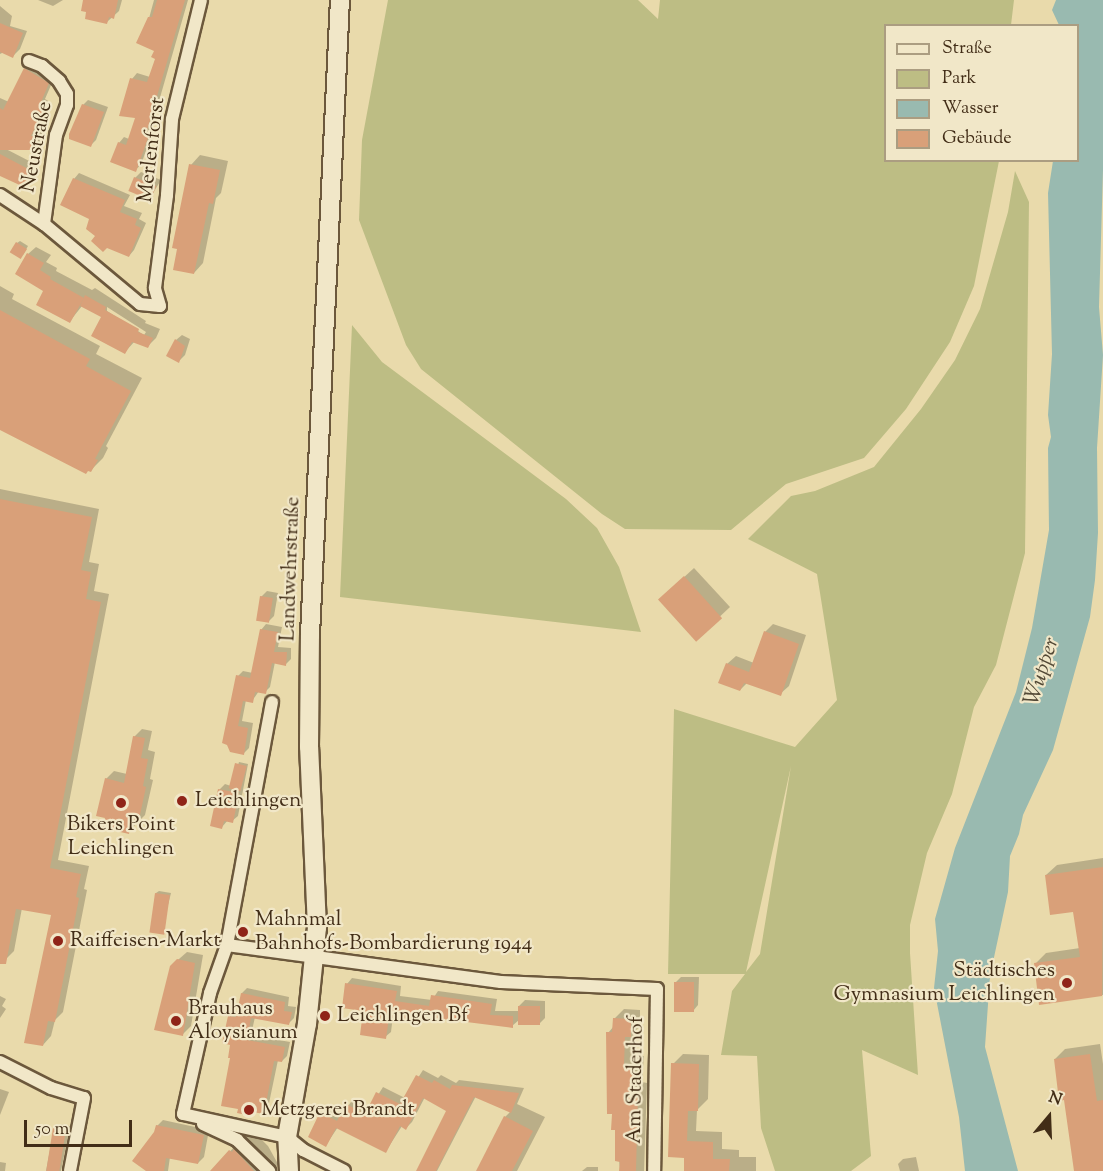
<!DOCTYPE html>
<meta charset="utf-8">
<style>
body{margin:0}
#map{position:relative;width:1103px;height:1171px;overflow:hidden;background:#e9daab;font-family:"Sorts Mill Goudy",serif}
div>[style]{position:absolute}
[style*='--x']{left:calc(var(--x)*1px);top:calc(var(--y)*1px);width:calc(var(--w)*1px);rotate:calc(var(--a)*1deg)}
.green>*{inset:0;background:#bdbd84}
.water>*{inset:0;background:#99bab0}
.shadow>*{inset:0;background:#0003}
.building>*{inset:0;background:#d9a079;transform-origin:0 0}
.roads{filter:drop-shadow(2px 0 #6c583c) drop-shadow(-2px 0 #6c583c) drop-shadow(0 2px #6c583c) drop-shadow(0 -2px #6c583c)}
.street>*{height:12px;margin:-6px;padding:0 6px;transform-origin:6px;border-radius:6px;background:#f1e7c8}
.secondary>*{height:18px;margin:-9px;padding:0 9px;transform-origin:9px;border-radius:9px;background:#f1e7c8}
.dots>*{width:16px;height:16px;translate:-50% -50%;box-sizing:border-box;border:3px solid #f1e7c8;border-radius:50%}
span{translate:-50% -50%;white-space:nowrap;text-align:center;line-height:1.15;-webkit-text-stroke:4.5px #f1e7c8;paint-order:stroke}
.street-label{font-size:21px;color:#422d17}
.poi-label{font-size:21px;color:#422d17}
.left{translate:0 -50%;text-align:left}
.right{translate:-100% -50%;text-align:right}
.water-label{font-size:22px;color:#534936;font-style:italic}
.legend{position:absolute;left:884px;top:24px;width:195px;height:138px;box-sizing:border-box;background:#f1e7c8;border:2px solid #ab9d81;margin:0;padding:8px 10px;list-style:none;font-size:18px;color:#422d17}
.legend li{display:flex;align-items:center;gap:12px;height:30px}
.legend b{width:30px;border:2px solid #ab9d81}
.north{position:absolute;left:1019px;top:1087px;width:60px;height:60px;-webkit-text-stroke:4px #f1e7c8;paint-order:stroke;rotate:19deg;font-size:16px;font-weight:700;line-height:24px;text-align:center;color:#422d17}
.north::after{content:'';display:block;margin:auto;width:21px;height:27px;background:#422d17;clip-path:polygon(50% 0,100% 100%,50% 72%,0 100%)}
.scale{position:absolute;left:24px;top:1120px;width:108px;height:27px;box-sizing:border-box;border:3px solid #422d17;border-top:0;padding-left:8px;font-size:18px;line-height:21px;white-space:nowrap;color:#422d17;-webkit-text-stroke:4px #f1e7c8;paint-order:stroke}
</style>
<div id="map">
<div class="green">
<i style="clip-path:polygon(388px 0,638px 0,658px 19px,660px 0,1014px 0,1011px 25px,886px 26px,886px 160px,999px 161px,974px 286px,950px 342px,906px 409px,864px 458px,786px 484px,731px 530px,625px 529px,602px 514px,421px 369px,406px 345px,359px 220px,362px 140px)"></i>
<i style="clip-path:polygon(evenodd,1015px 171px,1029px 202px,1025px 553px,996px 665px,974px 707px,952px 794px,927px 853px,910px 925px,910px 953px,918px 1075px,862px 1050px,871px 1156px,851px 1171px,775px 1171px,761px 1128px,757px 1056px,721px 1055px,732px 991px,745px 974px,668px 974px,674px 709px,795px 747px,837px 700px,817px 574px,748px 539px,791px 496px,815px 491px,874px 467px,921px 409px,955px 360px,980px 309px,1008px 212px,1015px 171px,791px 766px,760px 954px,746px 972px,791px 766px)"></i>
<i style="clip-path:polygon(352px 325px,382px 362px,566px 499px,597px 528px,619px 567px,641px 632px,340px 597px)"></i>
</div>
<div class="water">
<i style="clip-path:polygon(1056px 0,1103px 0,1103px 170px,1099px 307px,1103px 355px,1097px 448px,1098px 533px,1095px 580px,1090px 617px,1053px 750px,1023px 815px,1019px 834px,1010px 856px,1008px 892px,990px 976px,985px 1047px,1018px 1171px,965px 1171px,959px 1117px,934px 988px,938px 951px,935px 919px,955px 848px,1016px 692px,1032px 628px,1049px 530px,1048px 448px,1051px 437px,1048px 415px,1052px 354px,1048px 193px,1053px 161px,1078px 160px,1078px 26px,1059px 25px,1052px 10px)"></i>
</div>
<div class="shadow">
<i style="clip-path:polygon(38px 0,63px 0,53px 6px)"></i>
<i style="clip-path:polygon(85px 0,122px 0,119px 11px,107px 22px,88px 11px)"></i>
<i style="clip-path:polygon(154px 0,188px 0,151px 129px,153px 130px,141px 165px,135px 170px,119px 143px,124px 137px,129px 139px,137px 117px,132px 79px,137px 73px,150px 77px,156px 58px,156px 50px,145px 33px)"></i>
<i style="clip-path:polygon(0 6px,12px 16px,10px 26px,27px 31px,20px 49px,13px 56px,4px 52px,0 54px)"></i>
<i style="clip-path:polygon(33px 62px,55px 76px,45px 99px,50px 102px,37px 129px,45px 129px,45px 141px,38px 148px,4px 148px,37px 165px,24px 186px,0 174px,0 98px,9px 102px,25px 69px)"></i>
<i style="clip-path:polygon(88px 100px,108px 107px,96px 140px,91px 145px,83px 105px)"></i>
<i style="clip-path:polygon(200px 155px,228px 161px,221px 193px,216px 198px,203px 263px,194px 273px,191px 165px)"></i>
<i style="clip-path:polygon(141px 172px,161px 180px,150px 198px,135px 178px)"></i>
<i style="clip-path:polygon(79px 173px,130px 195px,124px 206px,142px 213px,139px 219px,146px 223px,134px 250px,129px 256px,97px 236px,74px 179px)"></i>
<i style="clip-path:polygon(20px 241px,28px 246px,23px 255px,17px 243px)"></i>
<i style="clip-path:polygon(evenodd,36px 247px,51px 255px,46px 262px,57px 268px,56px 271px,92px 290px,95px 288px,146px 321px,145px 323px,160px 329px,156px 338px,148px 346px,135px 341px,125px 352px,103px 317px,82px 306px,70px 321px,45px 290px,28px 254px,36px 247px,107px 307px,146px 332px,144px 335px,107px 311px,107px 307px)"></i>
<i style="clip-path:polygon(0 286px,14px 294px,12px 299px,100px 346px,96px 354px,142px 378px,106px 446px,108px 448px,103px 458px,91px 470px,0 428px)"></i>
<i style="clip-path:polygon(182px 335px,190px 339px,185px 355px,179px 361px,176px 340px)"></i>
<i style="clip-path:polygon(0 489px,99px 509px,89px 562px,99px 564px,94px 591px,109px 594px,58px 860px,89px 866px,84px 889px,87px 890px,63px 1012px,55px 1020px,51px 1036px,43px 1045px,53px 914px,22px 908px,14px 951px,6px 959px,0 958px)"></i>
<i style="clip-path:polygon(694px 568px,730px 607px,696px 639px,669px 591px)"></i>
<i style="clip-path:polygon(267px 591px,278px 593px,274px 616px,268px 622px,261px 597px)"></i>
<i style="clip-path:polygon(266px 624px,282px 627px,278px 647px,291px 648px,291px 659px,286px 664px,275px 662px,270px 687px,265px 692px,259px 691px,252px 701px,246px 700px,242px 721px,253px 723px,249px 748px,244px 753px,231px 751px,238px 676px,243px 671px,253px 673px,261px 630px)"></i>
<i style="clip-path:polygon(773px 624px,806px 635px,789px 686px,780px 694px,747px 683px,740px 690px,727px 664px,736px 656px,754px 663px,765px 632px)"></i>
<i style="clip-path:polygon(142px 729px,152px 731px,148px 750px,155px 752px,150px 779px,153px 780px,145px 815px,128px 832px,107px 817px,106px 779px,114px 771px,127px 774px,134px 737px)"></i>
<i style="clip-path:polygon(239px 762px,248px 764px,238px 816px,232px 821px,228px 820px,222px 827px,219px 790px,225px 784px,231px 786px)"></i>
<i style="clip-path:polygon(1103px 858px,1103px 995px,1040px 1003px,1035px 964px,1046px 953px,1080px 948px,1075px 910px,1046px 875px,1057px 865px)"></i>
<i style="clip-path:polygon(159px 891px,171px 893px,161px 933px,156px 893px)"></i>
<i style="clip-path:polygon(187px 952px,203px 955px,191px 1026px,183px 1034px,171px 966px)"></i>
<i style="clip-path:polygon(681px 977px,699px 977px,698px 1005px,693px 1011px,676px 982px)"></i>
<i style="clip-path:polygon(352px 978px,401px 986px,400px 996px,432px 1000px,438px 991px,497px 999px,495px 1011px,519px 1011px,519px 1006px,525px 1000px,545px 1001px,545px 1018px,539px 1024px,519px 1020px,512px 1026px,415px 1014px,410px 1019px,393px 1016px,391px 1032px,385px 1037px,347px 984px)"></i>
<i style="clip-path:polygon(247px 988px,289px 997px,288px 1006px,296px 1007px,294px 1018px,289px 1023px,255px 1017px,251px 1035px,290px 1042px,287px 1056px,282px 1061px,278px 1060px,268px 1108px,263px 1113px,255px 1111px,251px 1115px,232px 1057px,230px 1016px,235px 1011px,238px 1012px,242px 993px)"></i>
<i style="clip-path:polygon(0 996px,6px 999px,2px 1006px,6px 1009px,0 1018px)"></i>
<i style="clip-path:polygon(624px 1009px,640px 1010px,640px 1026px,634px 1032px,633px 1056px,644px 1056px,642px 1082px,647px 1083px,644px 1171px,620px 1171px,608px 1033px,614px 1026px,614px 1019px)"></i>
<i style="clip-path:polygon(1100px 1044px,1103px 1064px,1103px 1171px,1076px 1171px,1066px 1098px,1055px 1059px,1065px 1049px)"></i>
<i style="clip-path:polygon(683px 1054px,709px 1055px,708px 1099px,697px 1110px,696px 1131px,722px 1132px,722px 1149px,739px 1150px,739px 1157px,756px 1157px,756px 1171px,685px 1171px,686px 1157px,673px 1064px)"></i>
<i style="clip-path:polygon(423px 1070px,438px 1078px,441px 1075px,456px 1083px,459px 1080px,524px 1088px,517px 1104px,545px 1117px,517px 1171px,478px 1171px,505px 1117px,511px 1111px,476px 1096px,437px 1171px,417px 1171px,448px 1110px,425px 1097px,412px 1122px,406px 1128px,402px 1126px,386px 1151px,338px 1127px,326px 1145px,322px 1113px,328px 1107px,342px 1115px,353px 1099px,370px 1108px,383px 1087px,405px 1098px)"></i>
<i style="clip-path:polygon(0 1089px,9px 1092px,0 1115px)"></i>
<i style="clip-path:polygon(163px 1120px,209px 1130px,204px 1157px,198px 1163px,170px 1157px,168px 1171px,149px 1171px,157px 1126px)"></i>
<i style="clip-path:polygon(59px 1124px,70px 1126px,61px 1171px,46px 1171px,54px 1128px)"></i>
<i style="clip-path:polygon(248px 1132px,254px 1132px,268px 1146px,278px 1164px,276px 1167px,278px 1171px,212px 1171px)"></i>
<i style="clip-path:polygon(916px 1157px,919px 1171px,900px 1171px,898px 1164px,903px 1159px)"></i>
<i style="clip-path:polygon(0 1162px,6px 1163px,5px 1171px,0 1171px)"></i>
<i style="clip-path:polygon(587px 1167px,598px 1167px,598px 1171px,582px 1171px)"></i>
</div>
<div class="building">
<i style="clip-path:polygon(83px 0,118px 0,114px 19px,109px 17px,107px 24px,85px 19px,86px 12px,81px 11px)"></i>
<i style="clip-path:polygon(157px 0,185px 0,146px 134px,149px 135px,136px 172px,110px 162px,118px 142px,126px 145px,135px 118px,119px 116px,130px 78px,147px 82px,155px 59px,151px 57px,154px 51px,136px 43px,148px 17px,152px 17px)"></i>
<i style="clip-path:polygon(0 23px,23px 33px,13px 58px,0 52px)"></i>
<i style="clip-path:polygon(24px 68px,49px 83px,39px 107px,44px 109px,31px 136px,38px 136px,38px 150px,0 150px,0 108px,3px 110px)"></i>
<i style="clip-path:polygon(82px 104px,104px 112px,91px 147px,69px 139px,69px 134px)"></i>
<i style="clip-path:polygon(0 154px,32px 171px,24px 187px,0 176px)"></i>
<i style="clip-path:polygon(189px 164px,220px 170px,213px 204px,209px 203px,194px 274px,173px 270px,177px 249px,172px 248px)"></i>
<i style="left:134px;top:177px;width:24px;height:15px;rotate:22deg"></i>
<i style="clip-path:polygon(73px 178px,125px 200px,120px 212px,137px 219px,135px 225px,141px 228px,129px 257px,107px 248px,103px 252px,91px 241px,95px 236px,86px 229px,89px 219px,60px 205px)"></i>
<i style="left:16px;top:242px;width:13px;height:12px;rotate:32deg"></i>
<i style="clip-path:polygon(27px 253px,44px 263px,40px 270px,51px 277px,50px 279px,84px 298px,70px 323px,36px 305px,43px 291px,15px 274px)"></i>
<i style="clip-path:polygon(85px 295px,106px 307px,105px 310px,130px 324px,139px 329px,138px 332px,153px 338px,148px 348px,132px 342px,125px 354px,91px 336px,101px 317px,80px 306px)"></i>
<i style="clip-path:polygon(0 310px,90px 359px,86px 366px,131px 391px,95px 459px,98px 460px,91px 472px,88px 471px,86px 474px,0 430px)"></i>
<i style="clip-path:polygon(175px 339px,185px 346px,179px 363px,166px 356px)"></i>
<i style="clip-path:polygon(0 499px,92px 517px,81px 570px,91px 572px,86px 599px,101px 602px,50px 868px,81px 874px,76px 897px,79px 898px,55px 1022px,48px 1021px,43px 1046px,24px 1043px,51px 915px,16px 909px,6px 964px,0 964px)"></i>
<i style="left:684px;top:576px;width:57px;height:35px;rotate:48deg"></i>
<i style="left:260px;top:596px;width:13px;height:25px;rotate:9deg"></i>
<i style="clip-path:polygon(260px 629px,278px 632px,274px 652px,287px 652px,286px 666px,272px 663px,266px 694px,255px 692px,253px 703px,243px 701px,238px 726px,248px 728px,244px 755px,230px 752px,227px 745px,222px 743px,236px 675px,250px 678px)"></i>
<i style="clip-path:polygon(764px 631px,799px 644px,781px 696px,744px 683px,740px 691px,718px 683px,726px 663px,749px 672px)"></i>
<i style="clip-path:polygon(133px 736px,145px 738px,141px 758px,148px 759px,143px 786px,146px 787px,138px 824px,131px 823px,129px 834px,103px 828px,105px 818px,96px 816px,105px 778px,124px 783px)"></i>
<i style="left:235px;top:763px;width:12px;height:26px;rotate:14deg"></i>
<i style="clip-path:polygon(218px 789px,239px 793px,233px 823px,224px 821px,222px 829px,210px 826px)"></i>
<i style="clip-path:polygon(1103px 867px,1102px 996px,1039px 1005px,1034px 963px,1080px 957px,1073px 912px,1050px 915px,1045px 875px)"></i>
<i style="left:155px;top:893px;width:15px;height:40px;rotate:8deg"></i>
<i style="clip-path:polygon(177px 959px,195px 963px,183px 1036px,154px 1030px,170px 966px)"></i>
<i style="left:674px;top:982px;width:20px;height:30px"></i>
<i style="clip-path:polygon(345px 983px,397px 991px,395px 1001px,429px 1006px,431px 995px,492px 1004px,490px 1015px,513px 1016px,513px 1028px,411px 1015px,410px 1020px,389px 1017px,386px 1039px,360px 1035px,363px 1011px,342px 1008px)"></i>
<i style="clip-path:polygon(241px 993px,285px 1002px,284px 1011px,292px 1012px,289px 1025px,251px 1018px,247px 1040px,285px 1047px,282px 1062px,274px 1061px,264px 1114px,252px 1112px,251px 1116px,237px 1113px,238px 1109px,221px 1106px,230px 1058px,228px 1058px,230px 1045px,222px 1043px,228px 1016px,236px 1017px)"></i>
<i style="left:518px;top:1006px;width:22px;height:19px"></i>
<i style="clip-path:polygon(613px 1018px,631px 1019px,631px 1037px,625px 1037px,624px 1065px,635px 1065px,633px 1092px,638px 1092px,636px 1171px,619px 1171px,620px 1162px,615px 1161px,615px 1130px,611px 1130px,612px 1114px,607px 1114px,606px 1032px,612px 1032px)"></i>
<i style="clip-path:polygon(1090px 1054px,1097px 1101px,1103px 1100px,1103px 1171px,1074px 1171px,1064px 1100px,1059px 1101px,1054px 1059px)"></i>
<i style="clip-path:polygon(671px 1063px,699px 1064px,698px 1111px,688px 1111px,687px 1141px,713px 1142px,713px 1159px,730px 1159px,729px 1171px,684px 1171px,684px 1158px,668px 1157px)"></i>
<i style="clip-path:polygon(416px 1075px,432px 1083px,434px 1080px,450px 1089px,452px 1085px,519px 1093px,511px 1113px,474px 1097px,436px 1171px,416px 1171px,446px 1111px,423px 1098px,406px 1130px,400px 1126px,386px 1153px,336px 1128px,326px 1147px,308px 1137px,320px 1112px,337px 1121px,346px 1104px,365px 1114px,376px 1092px,400px 1104px)"></i>
<i style="clip-path:polygon(504px 1116px,533px 1131px,512px 1171px,476px 1171px)"></i>
<i style="clip-path:polygon(156px 1125px,204px 1135px,198px 1164px,166px 1158px,164px 1171px,146px 1171px,132px 1161px,154px 1132px)"></i>
<i style="left:53px;top:1128px;width:13px;height:44px;rotate:9deg"></i>
<i style="clip-path:polygon(234px 1149px,254px 1171px,210px 1171px,229px 1150px,232px 1152px)"></i>
</div>
<div class="roads">
<div class="street">
<i style="--x:29;--y:61;--w:14;--a:21"></i>
<i style="--x:42;--y:66;--w:23;--a:41"></i>
<i style="--x:59;--y:81;--w:15;--a:58"></i>
<i style="--x:67;--y:94;--w:11;--a:90"></i>
<i style="--x:67;--y:105;--w:32;--a:110"></i>
<i style="--x:56;--y:135;--w:90;--a:97.7"></i>
<i style="--x:0;--y:195;--w:53;--a:33.4"></i>
<i style="--x:44;--y:224;--w:125;--a:39.8"></i>
<i style="--x:140;--y:304;--w:20;--a:6"></i>
<i style="--x:160;--y:306;--w:19;--a:-106"></i>
<i style="--x:155;--y:288;--w:94;--a:-82.6"></i>
<i style="--x:167;--y:195;--w:76;--a:-86.2"></i>
<i style="--x:172;--y:119;--w:122;--a:-76.3"></i>
<i style="--x:227;--y:945;--w:276;--a:7.7"></i>
<i style="--x:501;--y:982;--w:156;--a:2.6"></i>
<i style="--x:657;--y:989;--w:182;--a:90.9"></i>
<i style="--x:0;--y:1062;--w:57;--a:27"></i>
<i style="--x:51;--y:1088;--w:34;--a:17"></i>
<i style="--x:84;--y:1098;--w:74;--a:100.9"></i>
<i style="--x:183;--y:1114;--w:124;--a:-77.4"></i>
<i style="--x:210;--y:993;--w:51;--a:-70.5"></i>
<i style="--x:227;--y:945;--w:247;--a:-79.5"></i>
<i style="--x:183;--y:1114;--w:107;--a:12.5"></i>
<i style="--x:287;--y:1137;--w:21;--a:39"></i>
<i style="--x:303;--y:1150;--w:46;--a:27.1"></i>
<i style="--x:203;--y:1124;--w:38;--a:25"></i>
<i style="--x:237;--y:1140;--w:45;--a:44.1"></i>
</div>
<div class="secondary">
<i style="--x:289;--y:1171;--w:34;--a:-93"></i>
<i style="--x:287;--y:1137;--w:115;--a:-80"></i>
<i style="--x:307;--y:1024;--w:97;--a:-84.1"></i>
<i style="--x:317;--y:928;--w:181;--a:-92.5"></i>
<i style="--x:309;--y:747;--w:112;--a:-89.5"></i>
<i style="--x:310;--y:635;--w:636;--a:-87.3"></i>
</div>
</div>
<div class="dots">
<i style="left:182px;top:801px;background:#8f2418"></i>
<i style="left:121px;top:803px;background:#8f2418"></i>
<i style="left:243px;top:932px;background:#8f2418"></i>
<i style="left:58px;top:941px;background:#8f2418"></i>
<i style="left:1067px;top:983px;background:#8f2418"></i>
<i style="left:325px;top:1016px;background:#8f2418"></i>
<i style="left:176px;top:1021px;background:#8f2418"></i>
<i style="left:249px;top:1110px;background:#8f2418"></i>
</div>
<div class="street-label">
<span style="left:37px;top:147px;rotate:-79deg">Neustraße</span>
<span style="left:152px;top:150px;rotate:-83deg">Merlenforst</span>
<span style="left:291px;top:569px;rotate:-88deg">Landwehrstraße</span>
<span style="left:636px;top:1080px;rotate:-89deg">Am Staderhof</span>
</div>
<div class="poi-label">
<span class="left" style="left:195px;top:801px">Leichlingen</span>
<span style="left:121px;top:837px">Bikers Point<br>Leichlingen</span>
<span class="left" style="left:255px;top:932px">Mahnmal<br>Bahnhofs-Bombardierung 1944</span>
<span class="left" style="left:70px;top:941px">Raiffeisen-Markt</span>
<span class="right" style="left:1055px;top:983px">Städtisches<br>Gymnasium Leichlingen</span>
<span class="left" style="left:188px;top:1021px">Brauhaus<br>Aloysianum</span>
<span class="left" style="left:337px;top:1016px">Leichlingen Bf</span>
<span class="left" style="left:261px;top:1110px">Metzgerei Brandt</span>
</div>
<div class="water-label">
<span style="left:1043px;top:672px;rotate:-72deg">Wupper</span>
</div>
<ul class="legend">
<li><b style="height:8px;background:#f1e7c8"></b>Straße</li>
<li><b style="height:16px;background:#bdbd84"></b>Park</li>
<li><b style="height:16px;background:#99bab0"></b>Wasser</li>
<li><b style="height:16px;background:#d9a079"></b>Gebäude</li>
</ul>
<div class="north">N</div>
<div class="scale">50 m</div>
</div>
